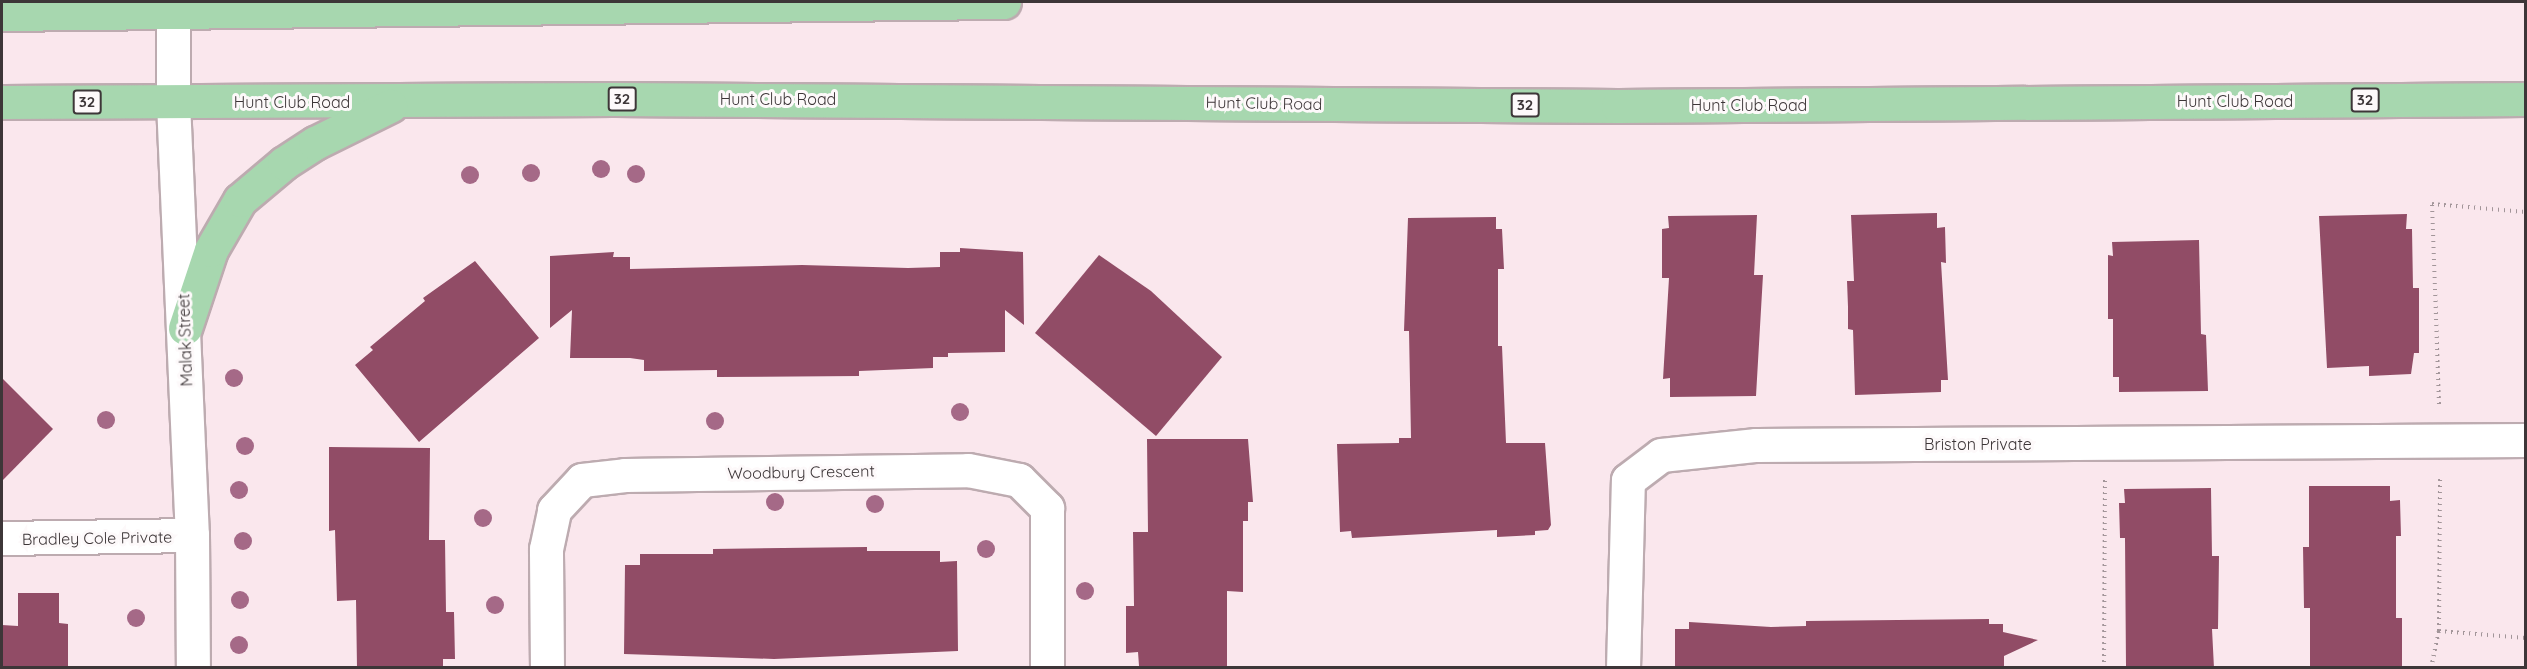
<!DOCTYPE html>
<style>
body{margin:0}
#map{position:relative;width:2527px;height:669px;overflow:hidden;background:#fae7ed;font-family:Quicksand,sans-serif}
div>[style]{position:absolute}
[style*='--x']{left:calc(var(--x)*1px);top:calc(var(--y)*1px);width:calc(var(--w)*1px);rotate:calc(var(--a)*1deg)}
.building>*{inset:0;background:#914c66}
.path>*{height:4px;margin-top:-2px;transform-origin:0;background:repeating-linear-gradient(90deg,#a29599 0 1.5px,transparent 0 6px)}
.roads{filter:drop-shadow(2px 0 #bdabb0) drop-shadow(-2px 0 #bdabb0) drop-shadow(0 2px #bdabb0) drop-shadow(0 -2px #bdabb0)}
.minor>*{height:33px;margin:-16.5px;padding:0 16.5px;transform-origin:16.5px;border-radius:16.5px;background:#fff}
.tertiary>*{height:33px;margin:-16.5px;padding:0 16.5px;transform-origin:16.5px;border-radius:16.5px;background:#fff}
.primary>*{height:33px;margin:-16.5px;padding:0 16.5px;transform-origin:16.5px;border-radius:16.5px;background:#a7d7af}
.trees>*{width:18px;height:18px;margin:-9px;border-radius:50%;background:#a56987}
span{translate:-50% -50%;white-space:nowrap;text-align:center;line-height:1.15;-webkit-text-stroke:6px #fdf9fa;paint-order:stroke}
.shield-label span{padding:2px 4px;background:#fdf9fa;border:2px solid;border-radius:4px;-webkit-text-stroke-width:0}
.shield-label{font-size:15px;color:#3d3638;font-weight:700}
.street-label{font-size:16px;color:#3d3638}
.frame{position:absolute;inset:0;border:3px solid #3d3638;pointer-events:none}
</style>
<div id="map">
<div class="building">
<i style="clip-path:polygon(1937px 213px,1937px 228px,1945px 227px,1946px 263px,1941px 262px,1948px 380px,1941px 380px,1941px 392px,1855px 395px,1853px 330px,1848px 329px,1848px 307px,1847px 281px,1854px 281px,1851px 215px)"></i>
<i style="clip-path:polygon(2407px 214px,2406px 229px,2412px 229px,2413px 288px,2419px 288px,2419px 353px,2414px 353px,2411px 374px,2369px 376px,2369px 366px,2327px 368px,2319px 216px)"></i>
<i style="clip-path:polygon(1757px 215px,1754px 275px,1763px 275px,1756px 396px,1670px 397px,1670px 378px,1663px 379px,1669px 278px,1662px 278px,1662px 229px,1669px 228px,1668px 216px)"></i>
<i style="clip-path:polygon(1496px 217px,1496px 229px,1502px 229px,1504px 269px,1498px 269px,1498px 346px,1502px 346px,1506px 443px,1545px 443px,1551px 525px,1548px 530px,1535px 531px,1535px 535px,1497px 537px,1497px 530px,1352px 538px,1351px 531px,1340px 532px,1337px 444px,1399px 443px,1399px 438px,1411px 438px,1409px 331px,1404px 331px,1408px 218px)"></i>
<i style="clip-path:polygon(2199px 240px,2201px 334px,2206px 335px,2208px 391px,2119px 392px,2119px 377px,2113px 377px,2113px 319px,2108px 319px,2108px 255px,2113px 256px,2112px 242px)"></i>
<i style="clip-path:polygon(960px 248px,1023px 252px,1024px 325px,1005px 310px,1005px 352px,948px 353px,948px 357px,933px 357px,933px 368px,859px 371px,859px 376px,717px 377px,717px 370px,644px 371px,644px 360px,630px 358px,570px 358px,572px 310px,550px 328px,550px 256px,614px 252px,613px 257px,630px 257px,630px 269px,802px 265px,908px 268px,940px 267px,940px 252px,960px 252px)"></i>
<i style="clip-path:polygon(1099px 255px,1151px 291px,1222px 357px,1156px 436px,1035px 333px)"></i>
<i style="clip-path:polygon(475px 261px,539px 338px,419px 442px,355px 365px,373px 350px,370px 347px,425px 301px,423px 298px)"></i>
<i style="clip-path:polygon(2px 378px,53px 429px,2px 481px)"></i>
<i style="clip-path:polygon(1147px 439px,1248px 439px,1253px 502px,1248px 502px,1248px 521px,1243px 521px,1243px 592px,1227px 591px,1227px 668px,1139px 666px,1138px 652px,1126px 653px,1126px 606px,1134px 606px,1133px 532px,1148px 532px)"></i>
<i style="clip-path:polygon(329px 447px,430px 448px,429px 540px,445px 540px,446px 612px,454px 612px,455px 659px,443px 659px,443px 668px,357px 668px,356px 600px,337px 601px,335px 530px,329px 531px)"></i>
<i style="clip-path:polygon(2309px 486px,2390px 486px,2390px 501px,2400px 500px,2401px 536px,2396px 536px,2396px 618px,2402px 618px,2402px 668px,2310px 668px,2310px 608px,2304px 608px,2303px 547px,2309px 547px)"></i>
<i style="clip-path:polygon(2211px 488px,2212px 556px,2219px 556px,2218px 629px,2212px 629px,2214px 668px,2126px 668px,2125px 538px,2120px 538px,2119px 503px,2125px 503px,2124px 489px)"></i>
<i style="clip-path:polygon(867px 547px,867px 551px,940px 551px,940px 562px,957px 561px,958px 651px,774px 659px,624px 654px,625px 565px,640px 565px,640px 554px,713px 554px,713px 549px)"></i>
<i style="clip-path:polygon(18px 593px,59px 593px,59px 623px,68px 624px,68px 668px,2px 668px,2px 625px,18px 626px)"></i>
<i style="clip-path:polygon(1989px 619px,1989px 624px,2003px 624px,2003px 632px,2038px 640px,2004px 656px,2004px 668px,1675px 668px,1675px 629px,1689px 629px,1689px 622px,1771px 627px,1806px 626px,1806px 621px)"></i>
</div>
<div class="path">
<i style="--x:2439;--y:404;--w:200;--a:-92"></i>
<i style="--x:2432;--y:204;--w:94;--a:4.9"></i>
<i style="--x:2439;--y:631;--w:87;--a:4.6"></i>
<i style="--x:2104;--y:668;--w:189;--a:-89.7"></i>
<i style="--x:2431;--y:668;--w:38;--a:-78"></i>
<i style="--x:2439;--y:631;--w:154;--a:-89.6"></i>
</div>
<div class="roads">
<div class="minor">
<i style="--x:2;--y:538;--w:190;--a:-0.9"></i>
<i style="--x:547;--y:668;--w:119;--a:-90.5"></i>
<i style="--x:546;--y:549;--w:40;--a:-78"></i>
<i style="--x:554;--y:510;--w:41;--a:-47"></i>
<i style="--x:582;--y:480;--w:43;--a:-6.6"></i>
<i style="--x:625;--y:475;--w:343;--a:-0.8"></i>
<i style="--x:968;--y:470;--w:52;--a:11.1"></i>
<i style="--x:1019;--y:480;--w:40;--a:45"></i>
<i style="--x:1047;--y:508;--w:160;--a:90"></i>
<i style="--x:1623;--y:668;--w:188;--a:-88.5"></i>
<i style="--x:1628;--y:480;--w:41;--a:-37.1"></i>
<i style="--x:1661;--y:455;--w:96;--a:-6"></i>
<i style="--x:1756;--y:445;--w:770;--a:-0.37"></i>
</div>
<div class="tertiary">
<i style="--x:173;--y:14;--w:88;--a:90"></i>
<i style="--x:173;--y:102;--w:433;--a:87.5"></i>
<i style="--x:192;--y:535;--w:133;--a:89.6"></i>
</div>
<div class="primary">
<i style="--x:2;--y:14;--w:1002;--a:-0.69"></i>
<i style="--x:2;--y:102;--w:613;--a:-0.28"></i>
<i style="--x:615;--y:99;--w:1003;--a:0.4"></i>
<i style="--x:1618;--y:106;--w:908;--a:-0.44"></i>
<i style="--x:185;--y:328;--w:82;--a:-71.6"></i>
<i style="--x:211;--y:250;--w:58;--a:-59.9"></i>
<i style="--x:240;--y:200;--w:57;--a:-40.1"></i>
<i style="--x:284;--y:163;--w:37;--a:-33"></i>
<i style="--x:315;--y:143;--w:84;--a:-26.3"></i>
</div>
</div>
<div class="trees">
<i style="left:601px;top:169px"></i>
<i style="left:531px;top:173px"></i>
<i style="left:636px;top:174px"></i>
<i style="left:470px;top:175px"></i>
<i style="left:234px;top:378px"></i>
<i style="left:960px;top:412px"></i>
<i style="left:106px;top:420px"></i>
<i style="left:715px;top:421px"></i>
<i style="left:245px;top:446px"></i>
<i style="left:239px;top:490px"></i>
<i style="left:775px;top:502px"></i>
<i style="left:875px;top:504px"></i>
<i style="left:483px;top:518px"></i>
<i style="left:243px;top:541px"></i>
<i style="left:986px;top:549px"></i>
<i style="left:1085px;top:591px"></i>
<i style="left:240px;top:600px"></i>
<i style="left:495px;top:605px"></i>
<i style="left:136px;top:618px"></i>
<i style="left:239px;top:645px"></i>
</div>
<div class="shield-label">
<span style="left:622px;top:99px">32</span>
<span style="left:2365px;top:100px">32</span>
<span style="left:87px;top:102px">32</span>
<span style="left:1525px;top:105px">32</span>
</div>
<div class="street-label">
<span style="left:778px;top:99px">Hunt Club Road</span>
<span style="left:2235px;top:101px">Hunt Club Road</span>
<span style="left:292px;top:102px">Hunt Club Road</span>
<span style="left:1264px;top:103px;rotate:1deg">Hunt Club Road</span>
<span style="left:1749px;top:105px">Hunt Club Road</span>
<span style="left:185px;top:340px;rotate:-92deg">Malak Street</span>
<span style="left:1978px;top:444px">Briston Private</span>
<span style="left:801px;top:472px;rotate:-1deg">Woodbury Crescent</span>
<span style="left:97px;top:538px;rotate:-1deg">Bradley Cole Private</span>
</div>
<div class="frame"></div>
</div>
